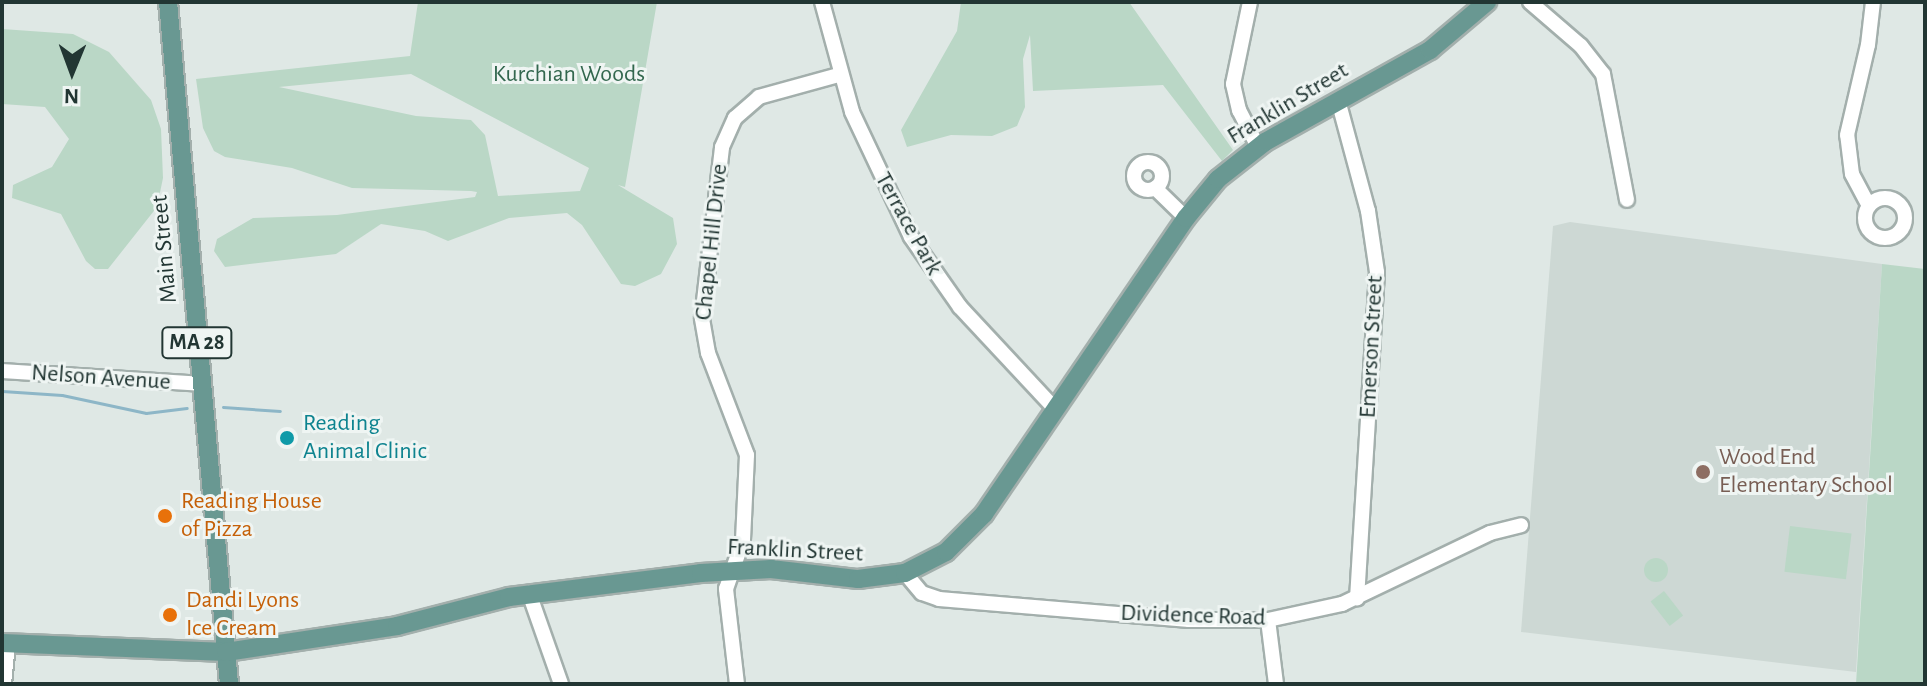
<!DOCTYPE html>
<style>
body{margin:0}
#map{position:relative;width:1927px;height:686px;overflow:hidden;background:#dfe8e5;font-family:"Alegreya Sans",sans-serif}
div>[style]{position:absolute}
[style*='--x']{left:calc(var(--x)*1px);top:calc(var(--y)*1px);width:calc(var(--w)*1px);rotate:calc(var(--a)*1deg)}
.built>*{inset:0;background:#cdd8d4}
.green>*{inset:0;background:#bad7c6;transform-origin:0 0}
.round{border-radius:50%}
.stream>*{height:3px;margin:-1.5px;padding:0 1.5px;transform-origin:1.5px;border-radius:1.5px;background:#8db6c7}
.roads{filter:drop-shadow(2px 0 #a3afac) drop-shadow(-2px 0 #a3afac) drop-shadow(0 2px #a3afac) drop-shadow(0 -2px #a3afac)}
.minor>*{height:14px;margin:-7px;padding:0 7px;transform-origin:7px;border-radius:7px;background:#fff}
.minor>.ring{margin:-7px;padding:0;box-sizing:content-box;background:none;border:14px solid #fff;border-radius:50%}
.major>*{height:18px;margin:-9px;padding:0 9px;transform-origin:9px;border-radius:9px;background:#699892}
.dots>*{width:22px;height:22px;translate:-50% -50%;box-sizing:border-box;border:4px solid #eff5f3;border-radius:50%}
span{translate:-50% -50%;white-space:nowrap;text-align:center;line-height:1.15;-webkit-text-stroke:6px #eff5f3;paint-order:stroke}
.shield-label span{padding:2px 6px;background:#eff5f3;border:2px solid;border-radius:6px;-webkit-text-stroke-width:0}
.shield-label{font-size:22px;color:#223633;font-weight:700}
.park-label{font-size:24px;color:#32674e}
.street-label{font-size:24px;color:#223633}
.culture-label{font-size:24px;color:#0d838f}
.left{translate:0 -50%;text-align:left}
.education-label{font-size:24px;color:#785e54}
.food-label{font-size:24px;color:#c56008}
.frame{position:absolute;inset:0;border:4px solid #223633;pointer-events:none}
.north{position:absolute;left:32px;top:32px;width:80px;height:80px;-webkit-text-stroke:6px #eff5f3;paint-order:stroke;rotate:181deg;font-size:22px;font-weight:700;line-height:32px;text-align:center;color:#223633}
.north::after{content:'';display:block;margin:auto;width:28px;height:36px;background:#223633;clip-path:polygon(50% 0,100% 100%,50% 72%,0 100%)}
</style>
<div id="map">
<div class="built">
<i style="clip-path:polygon(1570px 222px,1882px 264px,1856px 672px,1521px 632px,1553px 226px)"></i>
</div>
<div class="green">
<i style="clip-path:polygon(evenodd,418px 2px,657px 2px,625px 187px,618px 185px,673px 218px,677px 244px,661px 274px,635px 286px,621px 284px,582px 225px,567px 213px,509px 218px,448px 241px,425px 231px,381px 224px,336px 254px,225px 267px,214px 251px,217px 239px,253px 218px,337px 215px,475px 197px,477px 192px,471px 191px,352px 188px,292px 168px,225px 157px,214px 151px,203px 128px,196px 79px,410px 56px,418px 2px,411px 74px,589px 168px,580px 191px,498px 196px,485px 135px,471px 120px,416px 116px,279px 87px,411px 74px)"></i>
<i style="clip-path:polygon(961px 2px,1129px 2px,1233px 150px,1222px 161px,1163px 85px,1033px 91px,1030px 35px,1023px 59px,1025px 107px,1017px 126px,992px 136px,951px 135px,907px 147px,901px 130px,957px 31px)"></i>
<i style="clip-path:polygon(2px 29px,73px 34px,109px 52px,151px 100px,161px 129px,163px 178px,157px 207px,108px 269px,95px 269px,86px 261px,61px 214px,12px 198px,13px 185px,52px 167px,69px 139px,45px 107px,2px 104px)"></i>
<i style="clip-path:polygon(1882px 264px,1925px 269px,1925px 684px,1856px 684px)"></i>
<i style="left:1790px;top:526px;width:62px;height:46px;rotate:7deg"></i>
<i class="round" style="left:1644px;top:558px;width:24px;height:24px"></i>
<i style="left:1664px;top:591px;width:31px;height:17px;rotate:52deg"></i>
</div>
<div class="stream">
<i style="--x:2;--y:391;--w:60;--a:3.8"></i>
<i style="--x:62;--y:395;--w:86;--a:12.1"></i>
<i style="--x:146;--y:413;--w:41;--a:-7"></i>
<i style="--x:223;--y:407;--w:57;--a:4"></i>
</div>
<div class="roads">
<div class="minor">
<i style="--x:822;--y:2;--w:114;--a:74.7"></i>
<i style="--x:852;--y:112;--w:138;--a:64.7"></i>
<i style="--x:911;--y:237;--w:85;--a:55"></i>
<i style="--x:960;--y:307;--w:141;--a:47"></i>
<i style="--x:1250;--y:2;--w:84;--a:101.7"></i>
<i style="--x:1233;--y:84;--w:27;--a:77"></i>
<i style="--x:1239;--y:110;--w:42;--a:62.8"></i>
<i style="--x:1530;--y:2;--w:67;--a:40.8"></i>
<i style="--x:1581;--y:46;--w:36;--a:52"></i>
<i style="--x:1603;--y:74;--w:128;--a:79.2"></i>
<i style="--x:1338;--y:100;--w:115;--a:74.9"></i>
<i style="--x:1368;--y:211;--w:62;--a:81.6"></i>
<i style="--x:1377;--y:272;--w:327;--a:93.5"></i>
<i class="ring" style="left:1134px;top:162px;width:14px;height:14px"></i>
<i style="--x:1155;--y:188;--w:43;--a:44.1"></i>
<i class="ring" style="left:1865px;top:198px;width:26px;height:26px"></i>
<i style="--x:1869;--y:206;--w:36;--a:-118"></i>
<i style="--x:1852;--y:174;--w:39;--a:-97"></i>
<i style="--x:1847;--y:135;--w:92;--a:-76.9"></i>
<i style="--x:1868;--y:45;--w:43;--a:-83.4"></i>
<i style="--x:2;--y:371;--w:199;--a:3.7"></i>
<i style="--x:905;--y:573;--w:26;--a:50"></i>
<i style="--x:922;--y:593;--w:18;--a:19"></i>
<i style="--x:939;--y:599;--w:251;--a:4.8"></i>
<i style="--x:1189;--y:620;--w:79;--a:0"></i>
<i style="--x:1268;--y:620;--w:76;--a:-12.2"></i>
<i style="--x:1342;--y:604;--w:164;--a:-25.6"></i>
<i style="--x:1490;--y:533;--w:32;--a:-14"></i>
<i style="--x:529;--y:593;--w:96;--a:70.6"></i>
<i style="--x:1268;--y:620;--w:64;--a:82.9"></i>
<i style="--x:4;--y:684;--w:40;--a:-84.3"></i>
<i style="--x:737;--y:684;--w:96;--a:-96.6"></i>
<i style="--x:726;--y:589;--w:52;--a:-70.9"></i>
<i style="--x:743;--y:540;--w:85;--a:-87.3"></i>
<i style="--x:747;--y:455;--w:109;--a:-110.9"></i>
<i style="--x:708;--y:353;--w:36;--a:-100"></i>
<i style="--x:702;--y:318;--w:172;--a:-83.3"></i>
<i style="--x:722;--y:147;--w:32;--a:-66"></i>
<i style="--x:735;--y:118;--w:32;--a:-41"></i>
<i style="--x:759;--y:97;--w:83;--a:-15.4"></i>
</div>
<div class="major">
<i style="--x:168;--y:2;--w:685;--a:84.89"></i>
<i style="--x:2;--y:643;--w:224;--a:2.3"></i>
<i style="--x:226;--y:652;--w:173;--a:-8.6"></i>
<i style="--x:397;--y:626;--w:116;--a:-14.5"></i>
<i style="--x:509;--y:597;--w:193;--a:-7.1"></i>
<i style="--x:701;--y:573;--w:70;--a:-3.3"></i>
<i style="--x:771;--y:569;--w:88;--a:6.6"></i>
<i style="--x:858;--y:579;--w:47;--a:-7.3"></i>
<i style="--x:905;--y:573;--w:46;--a:-27.1"></i>
<i style="--x:946;--y:552;--w:54;--a:-45"></i>
<i style="--x:984;--y:514;--w:358;--a:-55.7"></i>
<i style="--x:1186;--y:218;--w:50;--a:-50.6"></i>
<i style="--x:1218;--y:179;--w:60;--a:-38.2"></i>
<i style="--x:1265;--y:142;--w:189;--a:-29.1"></i>
<i style="--x:1430;--y:50;--w:75;--a:-40.1"></i>
</div>
</div>
<div class="dots">
<i style="left:287px;top:438px;background:#0f9aa8"></i>
<i style="left:1703px;top:472px;background:#8d6e63"></i>
<i style="left:165px;top:516px;background:#e8710a"></i>
<i style="left:170px;top:615px;background:#e8710a"></i>
</div>
<div class="shield-label">
<span style="left:197px;top:343px">MA 28</span>
</div>
<div class="park-label">
<span style="left:569px;top:75px">Kurchian Woods</span>
</div>
<div class="street-label">
<span style="left:1288px;top:104px;rotate:-31deg">Franklin Street</span>
<span style="left:908px;top:224px;rotate:61deg">Terrace Park</span>
<span style="left:712px;top:242px;rotate:-84deg">Chapel Hill Drive</span>
<span style="left:165px;top:249px;rotate:-95deg">Main Street</span>
<span style="left:1372px;top:347px;rotate:-87deg">Emerson Street</span>
<span style="left:101px;top:378px;rotate:4deg">Nelson Avenue</span>
<span style="left:795px;top:551px;rotate:3deg">Franklin Street</span>
<span style="left:1193px;top:616px;rotate:2deg">Dividence Road</span>
</div>
<div class="culture-label">
<span class="left" style="left:303px;top:438px">Reading<br>Animal Clinic</span>
</div>
<div class="education-label">
<span class="left" style="left:1719px;top:472px">Wood End<br>Elementary School</span>
</div>
<div class="food-label">
<span class="left" style="left:181px;top:516px">Reading House<br>of Pizza</span>
<span class="left" style="left:186px;top:615px">Dandi Lyons<br>Ice Cream</span>
</div>
<div class="frame"></div>
<div class="north">N</div>
</div>
